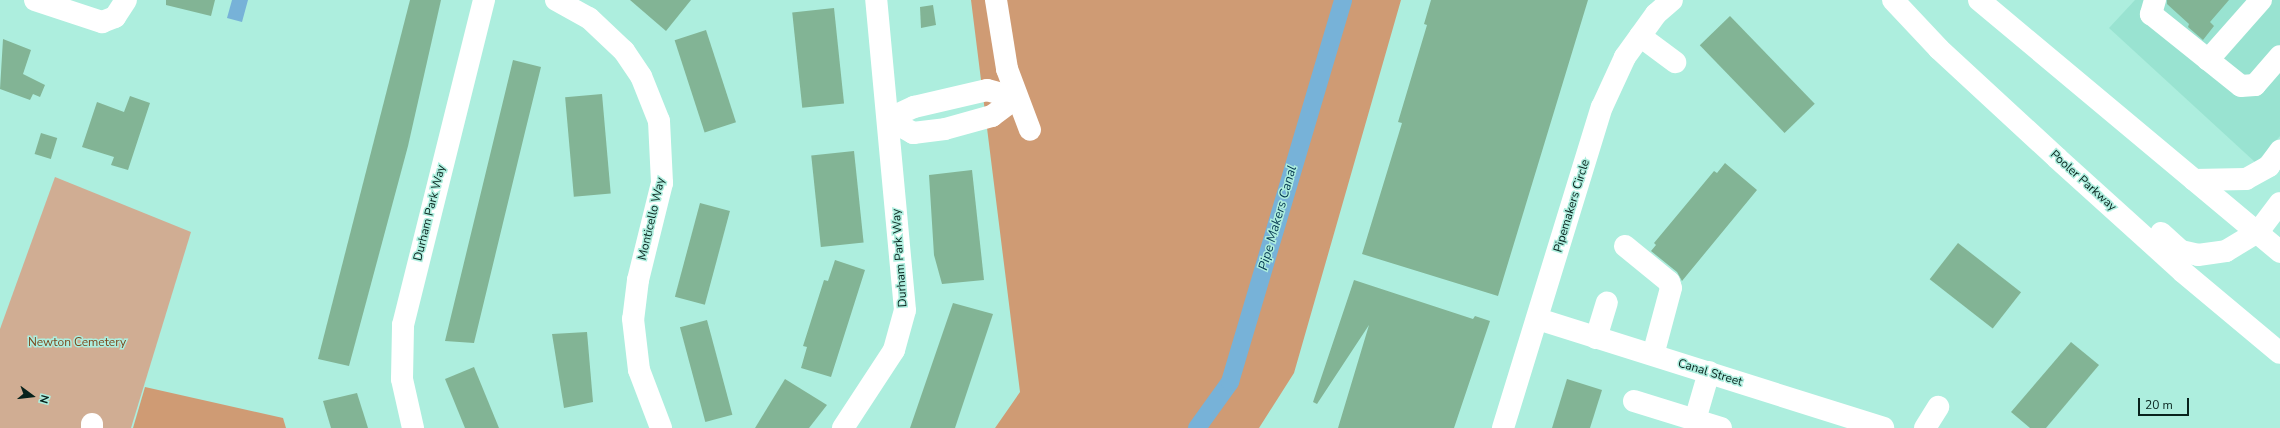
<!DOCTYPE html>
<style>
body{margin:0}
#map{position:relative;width:2280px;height:428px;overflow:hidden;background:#adeede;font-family:"Nunito Sans",sans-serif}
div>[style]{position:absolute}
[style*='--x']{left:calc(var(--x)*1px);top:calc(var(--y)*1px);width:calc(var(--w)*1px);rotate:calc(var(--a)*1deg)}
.built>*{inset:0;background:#99e3d1}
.green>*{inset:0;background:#d0ad93}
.forest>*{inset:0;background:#cf9b74}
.water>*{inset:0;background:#77b2d8}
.canal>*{height:18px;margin:-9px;padding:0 9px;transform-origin:9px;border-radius:9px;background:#77b2d8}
.building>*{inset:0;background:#82b495;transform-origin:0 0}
.minor>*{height:22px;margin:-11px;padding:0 11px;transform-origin:11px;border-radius:11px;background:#fff}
.major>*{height:22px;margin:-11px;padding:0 11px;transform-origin:11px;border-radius:11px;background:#fff}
span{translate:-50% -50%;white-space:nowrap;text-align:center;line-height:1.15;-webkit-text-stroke:3px #adeede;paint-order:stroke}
.street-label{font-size:12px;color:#07221c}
.park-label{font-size:12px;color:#7c481d}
.water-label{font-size:13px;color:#043751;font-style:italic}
.north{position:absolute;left:12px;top:376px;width:40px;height:40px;-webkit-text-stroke:3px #adeede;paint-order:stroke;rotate:105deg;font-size:11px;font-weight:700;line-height:16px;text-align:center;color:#07221c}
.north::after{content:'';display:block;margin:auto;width:14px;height:18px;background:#07221c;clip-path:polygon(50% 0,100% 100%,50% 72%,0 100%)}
.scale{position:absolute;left:2138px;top:398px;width:51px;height:18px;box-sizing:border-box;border:2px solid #07221c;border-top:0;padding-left:5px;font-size:12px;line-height:14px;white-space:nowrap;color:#07221c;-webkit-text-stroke:3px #adeede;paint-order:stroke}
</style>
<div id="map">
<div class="built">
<i style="clip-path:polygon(2135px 0,2280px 0,2280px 136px,2256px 163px,2109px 28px)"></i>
</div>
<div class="green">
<i style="clip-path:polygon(55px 177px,191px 232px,131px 428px,0 428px,0 329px)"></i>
</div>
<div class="forest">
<i style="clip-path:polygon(971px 0,1401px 0,1294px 373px,1259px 428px,995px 428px,1020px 392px)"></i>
<i style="clip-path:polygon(145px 387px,283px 418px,286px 428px,133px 428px)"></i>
</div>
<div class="water">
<i style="clip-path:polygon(232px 0,248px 0,242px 22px,227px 18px)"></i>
</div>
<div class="canal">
<i style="--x:1197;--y:428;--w:57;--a:-54.3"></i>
<i style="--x:1230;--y:382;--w:398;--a:-73.5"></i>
</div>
<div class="building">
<i style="clip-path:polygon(166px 0,215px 0,211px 16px,166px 5px)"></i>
<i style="clip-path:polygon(410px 0,441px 0,408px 146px,349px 366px,318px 359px)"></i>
<i style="clip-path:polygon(630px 0,691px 0,666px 31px)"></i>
<i style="clip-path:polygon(1431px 0,1588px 0,1498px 296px,1362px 254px,1402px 123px,1398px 122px,1427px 25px,1424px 24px)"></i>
<i style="clip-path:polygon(2167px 0,2229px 0,2210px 22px,2214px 26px,2203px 40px,2188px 27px,2189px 24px,2167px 4px)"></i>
<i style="clip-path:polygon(933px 5px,936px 25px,921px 28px,920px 7px)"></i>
<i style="left:834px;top:8px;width:96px;height:42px;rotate:84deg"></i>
<i style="left:1730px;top:16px;width:122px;height:42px;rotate:46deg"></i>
<i style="left:706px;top:30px;width:97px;height:33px;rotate:72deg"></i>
<i style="clip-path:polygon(3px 39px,31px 50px,23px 74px,45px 85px,40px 97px,33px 94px,30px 100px,0 89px)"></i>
<i style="clip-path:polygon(513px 60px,541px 67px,525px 132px,474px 343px,445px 341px)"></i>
<i style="left:602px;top:94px;width:100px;height:37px;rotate:85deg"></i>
<i style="clip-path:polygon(130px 96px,150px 103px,128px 170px,111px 165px,114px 157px,82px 147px,97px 102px,124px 112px)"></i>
<i style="left:41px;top:133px;width:17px;height:22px;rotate:17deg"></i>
<i style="left:854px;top:151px;width:92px;height:43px;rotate:84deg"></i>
<i style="clip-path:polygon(1725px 163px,1757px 190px,1682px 281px,1677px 272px,1651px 251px,1656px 245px,1654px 243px,1714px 171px,1717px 173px)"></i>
<i style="clip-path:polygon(972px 170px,984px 280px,942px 284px,934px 255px,929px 175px)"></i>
<i style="left:700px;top:203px;width:31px;height:97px;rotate:15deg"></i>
<i style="left:1958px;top:243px;width:80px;height:46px;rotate:38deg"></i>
<i style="clip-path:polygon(835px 260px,865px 270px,831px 377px,801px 368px,807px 347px,803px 346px,824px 280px,828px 281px)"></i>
<i style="clip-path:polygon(1354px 280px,1473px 319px,1475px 316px,1490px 321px,1454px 428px,1338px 428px,1369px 325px,1317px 404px,1313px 402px)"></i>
<i style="clip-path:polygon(953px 303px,993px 314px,955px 428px,910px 428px)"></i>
<i style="left:707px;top:320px;width:98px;height:28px;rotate:75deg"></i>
<i style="clip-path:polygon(587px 332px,593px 402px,564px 408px,552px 334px)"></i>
<i style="clip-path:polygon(2071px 342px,2099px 365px,2046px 428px,2030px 428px,2011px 412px)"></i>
<i style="clip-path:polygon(474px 367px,499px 428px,465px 428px,445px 379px)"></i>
<i style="clip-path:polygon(785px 379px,827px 405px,809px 428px,755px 428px)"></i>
<i style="clip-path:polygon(1567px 379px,1602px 390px,1590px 428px,1552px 428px)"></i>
<i style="clip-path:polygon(357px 393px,368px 428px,331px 428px,323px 401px)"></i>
</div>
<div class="minor">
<i style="--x:35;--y:0;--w:71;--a:18.2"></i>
<i style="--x:102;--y:22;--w:14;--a:-21"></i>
<i style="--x:115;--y:17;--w:20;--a:-57"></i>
<i style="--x:556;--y:0;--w:38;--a:29"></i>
<i style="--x:589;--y:18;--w:48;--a:43.3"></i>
<i style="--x:624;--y:51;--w:30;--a:56"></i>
<i style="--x:641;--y:76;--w:48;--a:68.2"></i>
<i style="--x:659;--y:121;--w:62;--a:87.2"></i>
<i style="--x:662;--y:183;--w:100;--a:103.9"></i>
<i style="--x:638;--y:280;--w:39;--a:97"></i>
<i style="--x:633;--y:319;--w:51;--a:83.3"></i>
<i style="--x:639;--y:370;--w:62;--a:69.2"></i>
<i style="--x:996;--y:0;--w:70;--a:80.9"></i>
<i style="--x:1007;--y:69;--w:65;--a:69.3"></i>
<i style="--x:2155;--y:0;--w:15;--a:106"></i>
<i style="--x:2151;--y:14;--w:115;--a:38.7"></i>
<i style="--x:2241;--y:86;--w:14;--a:-4"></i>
<i style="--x:2255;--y:85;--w:38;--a:-49"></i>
<i style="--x:1640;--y:36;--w:44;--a:36.6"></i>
<i style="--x:2208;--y:60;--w:80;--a:-48.5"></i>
<i style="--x:888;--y:119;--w:29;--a:29"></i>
<i style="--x:913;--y:133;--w:32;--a:-7"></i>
<i style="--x:945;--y:129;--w:49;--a:-15.5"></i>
<i style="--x:992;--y:116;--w:30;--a:-37"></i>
<i style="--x:888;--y:119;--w:29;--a:-25"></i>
<i style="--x:914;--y:107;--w:75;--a:-13.1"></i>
<i style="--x:987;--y:90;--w:30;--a:15"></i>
<i style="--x:2194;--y:180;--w:52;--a:-1.1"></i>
<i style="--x:2246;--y:179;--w:26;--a:-29"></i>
<i style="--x:2269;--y:166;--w:19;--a:-54"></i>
<i style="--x:2258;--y:232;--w:36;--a:-53"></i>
<i style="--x:1625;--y:246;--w:57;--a:39.3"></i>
<i style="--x:1669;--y:282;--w:6;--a:72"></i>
<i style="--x:1671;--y:288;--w:69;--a:105"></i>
<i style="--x:1538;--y:319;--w:362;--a:17.5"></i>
<i style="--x:1596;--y:338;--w:37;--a:-73"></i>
<i style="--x:1634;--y:401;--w:91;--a:17.2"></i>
<i style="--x:1695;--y:420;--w:50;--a:-73.7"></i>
<i style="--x:92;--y:428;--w:4;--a:-90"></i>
<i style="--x:413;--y:428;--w:50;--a:-102.7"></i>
<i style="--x:402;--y:379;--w:54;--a:-88.9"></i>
<i style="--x:403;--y:325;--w:335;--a:-76"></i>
<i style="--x:843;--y:428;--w:93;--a:-56.8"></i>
<i style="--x:894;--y:350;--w:41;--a:-74.6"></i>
<i style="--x:905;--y:310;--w:311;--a:-95.3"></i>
<i style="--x:1503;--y:428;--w:336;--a:-72.9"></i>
<i style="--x:1602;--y:107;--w:55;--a:-65.3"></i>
<i style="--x:1625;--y:57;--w:53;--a:-54.2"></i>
<i style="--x:1656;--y:14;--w:21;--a:-41"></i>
<i style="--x:1925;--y:428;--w:25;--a:-58"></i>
</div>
<div class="major">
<i style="--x:1893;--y:0;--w:67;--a:46.8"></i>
<i style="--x:1939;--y:49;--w:161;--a:42.7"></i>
<i style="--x:2057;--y:158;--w:170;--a:42.1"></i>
<i style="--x:2183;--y:272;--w:126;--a:39.9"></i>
<i style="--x:1979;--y:0;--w:393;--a:39.9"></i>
<i style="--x:2161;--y:233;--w:27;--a:42"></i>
<i style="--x:2181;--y:251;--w:17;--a:13"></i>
<i style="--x:2198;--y:255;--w:28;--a:-8"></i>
<i style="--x:2226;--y:251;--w:37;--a:-31"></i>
</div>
<div class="street-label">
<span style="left:2083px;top:181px;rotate:42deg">Pooler Parkway</span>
<span style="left:1572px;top:206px;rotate:-73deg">Pipemakers Circle</span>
<span style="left:430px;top:213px;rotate:-76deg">Durham Park Way</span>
<span style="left:652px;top:219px;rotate:-77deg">Monticello Way</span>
<span style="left:900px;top:258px;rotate:-94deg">Durham Park Way</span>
<span style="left:1710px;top:373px;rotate:17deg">Canal Street</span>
</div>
<div class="park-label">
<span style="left:77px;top:343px">Newton Cemetery</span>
</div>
<div class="water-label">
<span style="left:1278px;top:218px;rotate:-74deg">Pipe Makers Canal</span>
</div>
<div class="north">N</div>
<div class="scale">20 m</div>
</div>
